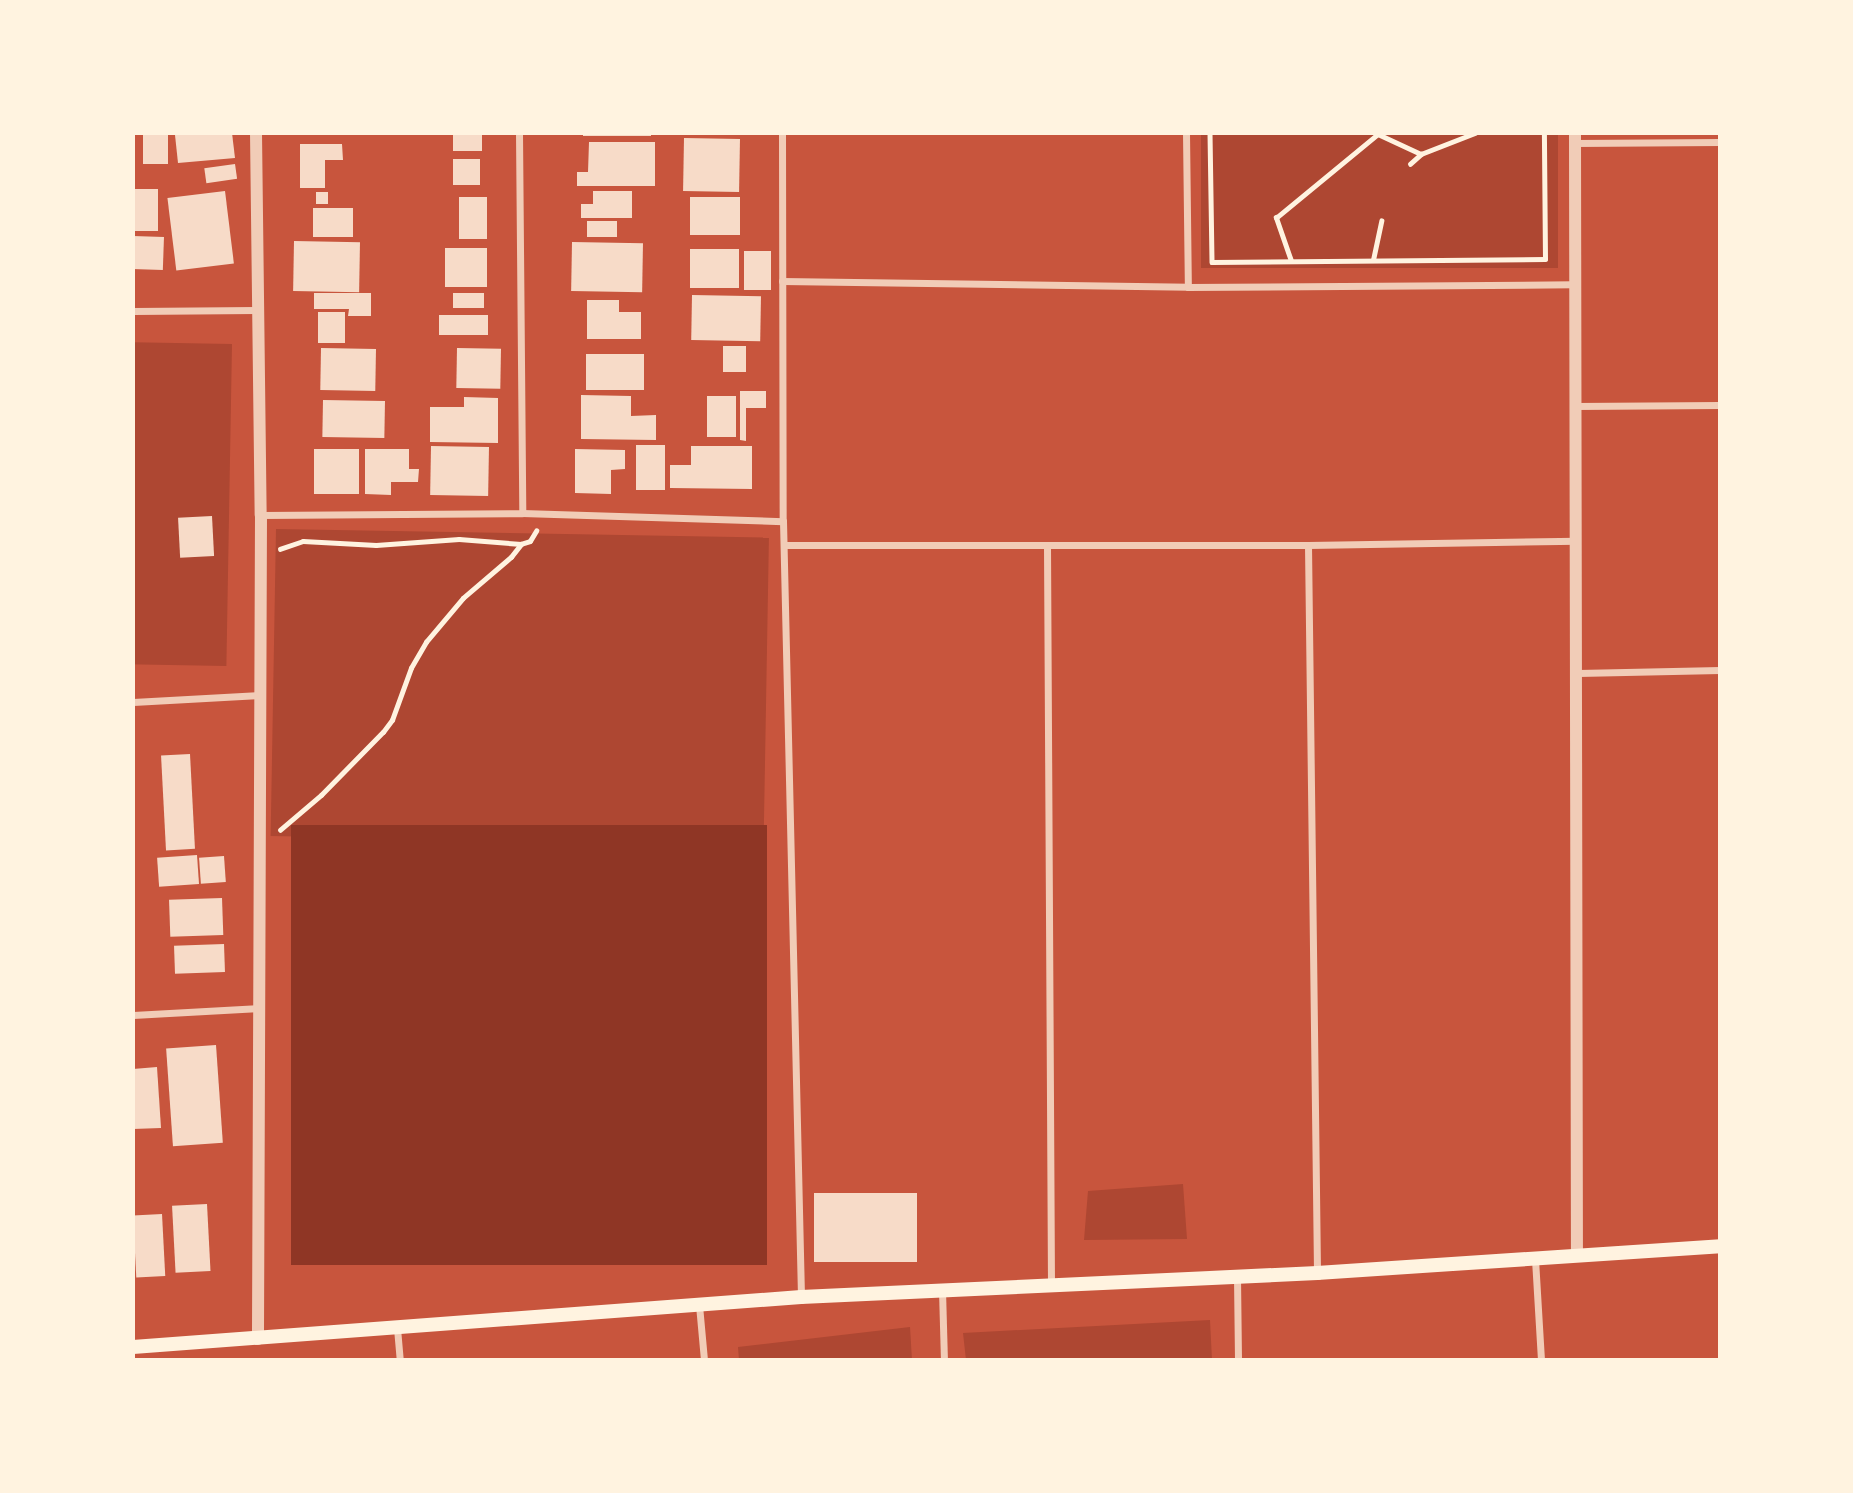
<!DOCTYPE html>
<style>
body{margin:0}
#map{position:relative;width:1853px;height:1493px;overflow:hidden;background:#c8553d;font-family:Ubuntu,sans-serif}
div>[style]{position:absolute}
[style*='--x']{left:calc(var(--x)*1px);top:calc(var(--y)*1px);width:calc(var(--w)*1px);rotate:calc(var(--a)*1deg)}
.green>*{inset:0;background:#ae4732;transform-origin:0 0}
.water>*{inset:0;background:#8f3625;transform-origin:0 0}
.building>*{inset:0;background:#f7dbc8;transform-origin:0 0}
.path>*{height:4.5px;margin:-2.25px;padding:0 2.25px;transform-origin:2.25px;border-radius:2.25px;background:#fff3e0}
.minor>*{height:7px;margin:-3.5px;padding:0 3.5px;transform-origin:3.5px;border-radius:3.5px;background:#f1ccb7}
.tertiary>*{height:12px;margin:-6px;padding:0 6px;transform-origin:6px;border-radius:6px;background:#f1ccb7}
.secondary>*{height:14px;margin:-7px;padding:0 7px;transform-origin:7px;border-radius:7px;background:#fff3e0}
span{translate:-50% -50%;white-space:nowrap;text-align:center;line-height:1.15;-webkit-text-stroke:5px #fff3e0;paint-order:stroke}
.frame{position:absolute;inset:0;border:135px solid #fff3e0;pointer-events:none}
</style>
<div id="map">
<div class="green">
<i style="left:1201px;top:133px;width:357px;height:135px"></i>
<i style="left:232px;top:344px;width:322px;height:99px;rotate:91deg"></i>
<i style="left:276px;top:529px;width:493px;height:307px;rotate:1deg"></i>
<i style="clip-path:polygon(1183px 1184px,1187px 1239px,1084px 1240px,1088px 1191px)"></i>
<i style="clip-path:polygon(1210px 1320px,1212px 1360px,966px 1360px,963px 1333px)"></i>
<i style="clip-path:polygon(910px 1327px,912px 1360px,739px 1360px,738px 1347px)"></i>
</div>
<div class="water">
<i style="left:767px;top:825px;width:440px;height:476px;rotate:90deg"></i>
</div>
<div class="building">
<i style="left:143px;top:133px;width:25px;height:31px"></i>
<i style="clip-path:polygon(198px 133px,232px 133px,235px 158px,178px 163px,175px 135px)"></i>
<i style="left:453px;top:133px;width:29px;height:18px"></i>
<i style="left:583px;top:133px;width:68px;height:3px"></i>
<i style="left:684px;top:138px;width:56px;height:53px;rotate:1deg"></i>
<i style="clip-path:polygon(589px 142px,655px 142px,655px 186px,577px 186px,577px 172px,588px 172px)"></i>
<i style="clip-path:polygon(300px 144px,342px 144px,343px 160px,325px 160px,325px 188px,300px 188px)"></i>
<i style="left:453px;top:159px;width:27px;height:26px"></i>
<i style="left:235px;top:164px;width:15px;height:31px;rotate:82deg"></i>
<i style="left:133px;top:189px;width:25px;height:42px"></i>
<i style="left:225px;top:191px;width:73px;height:58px;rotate:83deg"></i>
<i style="clip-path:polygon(593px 191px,632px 191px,632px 218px,581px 218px,581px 204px,593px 204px)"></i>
<i style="left:316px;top:192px;width:12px;height:12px"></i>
<i style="left:459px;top:197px;width:28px;height:42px"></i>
<i style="left:690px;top:197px;width:50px;height:38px"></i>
<i style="left:313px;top:208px;width:40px;height:29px"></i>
<i style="left:587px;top:221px;width:30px;height:16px"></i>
<i style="left:133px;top:236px;width:31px;height:33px;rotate:2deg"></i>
<i style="left:294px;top:241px;width:66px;height:50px;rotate:1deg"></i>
<i style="left:572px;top:242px;width:71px;height:49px;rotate:1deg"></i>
<i style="left:445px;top:248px;width:42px;height:39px"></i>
<i style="left:690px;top:249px;width:49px;height:39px"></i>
<i style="left:744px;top:251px;width:27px;height:39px"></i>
<i style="clip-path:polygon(314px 293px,371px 293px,371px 316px,348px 316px,349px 309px,314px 309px)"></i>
<i style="left:453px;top:293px;width:31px;height:15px"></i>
<i style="left:692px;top:295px;width:69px;height:45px;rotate:1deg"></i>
<i style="clip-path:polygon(587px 300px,619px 300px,619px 312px,641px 312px,641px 339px,587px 339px)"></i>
<i style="left:318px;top:312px;width:27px;height:31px"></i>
<i style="left:439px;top:315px;width:49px;height:20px"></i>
<i style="left:723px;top:346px;width:23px;height:26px"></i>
<i style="left:321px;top:348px;width:55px;height:42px;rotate:1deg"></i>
<i style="left:457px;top:348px;width:44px;height:40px;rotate:1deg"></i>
<i style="left:586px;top:354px;width:58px;height:36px"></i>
<i style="clip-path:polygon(740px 391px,766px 391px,766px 408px,746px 408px,746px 441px,740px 440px)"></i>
<i style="clip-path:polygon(581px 395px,631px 396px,631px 416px,656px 415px,656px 440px,581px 439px)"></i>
<i style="left:707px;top:396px;width:29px;height:41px"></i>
<i style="clip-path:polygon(464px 397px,498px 398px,498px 443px,430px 442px,430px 407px,464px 407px)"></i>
<i style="left:323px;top:400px;width:62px;height:37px;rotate:1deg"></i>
<i style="left:636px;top:445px;width:29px;height:45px"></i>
<i style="left:431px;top:446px;width:58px;height:49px;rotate:1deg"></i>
<i style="clip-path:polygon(691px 446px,752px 446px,752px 489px,670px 488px,670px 465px,691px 465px)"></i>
<i style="left:314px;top:449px;width:45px;height:45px"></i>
<i style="clip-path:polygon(365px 449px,409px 449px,409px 469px,419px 469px,418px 482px,391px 482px,391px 495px,365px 494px)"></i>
<i style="clip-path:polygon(575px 449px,625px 450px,625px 469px,611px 470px,611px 494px,575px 493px)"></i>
<i style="left:212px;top:516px;width:40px;height:34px;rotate:87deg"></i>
<i style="left:190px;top:754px;width:95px;height:29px;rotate:87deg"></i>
<i style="left:197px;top:855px;width:29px;height:40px;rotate:86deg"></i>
<i style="left:224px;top:856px;width:26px;height:25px;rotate:86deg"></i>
<i style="left:222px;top:898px;width:37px;height:53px;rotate:88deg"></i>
<i style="left:224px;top:944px;width:28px;height:50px;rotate:88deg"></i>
<i style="left:216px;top:1045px;width:98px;height:50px;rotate:86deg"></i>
<i style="clip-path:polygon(157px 1067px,161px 1128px,133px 1129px,133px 1069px)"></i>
<i style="left:917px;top:1193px;width:69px;height:103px;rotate:90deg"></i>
<i style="left:207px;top:1204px;width:67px;height:35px;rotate:87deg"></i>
<i style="left:162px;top:1214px;width:62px;height:29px;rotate:87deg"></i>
</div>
<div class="path">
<i style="--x:1210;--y:133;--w:129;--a:89.1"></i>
<i style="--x:1212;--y:262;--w:333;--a:-0.5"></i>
<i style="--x:1545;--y:259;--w:126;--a:-90.5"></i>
<i style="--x:1378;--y:134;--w:47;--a:24.9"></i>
<i style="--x:1421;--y:154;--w:58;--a:-21.3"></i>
<i style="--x:1410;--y:164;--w:15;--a:-42"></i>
<i style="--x:1373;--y:260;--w:40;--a:-78"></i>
<i style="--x:1291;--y:261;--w:46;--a:-109.2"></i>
<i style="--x:1276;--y:218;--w:134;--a:-39.5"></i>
<i style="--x:280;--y:549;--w:24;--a:-19"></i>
<i style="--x:303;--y:541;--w:73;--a:3.1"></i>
<i style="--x:376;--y:545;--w:83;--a:-4.1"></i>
<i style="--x:459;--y:539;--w:62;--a:4.6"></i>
<i style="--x:521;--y:544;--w:9;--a:-18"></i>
<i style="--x:530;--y:541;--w:12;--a:-59"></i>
<i style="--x:280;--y:830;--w:54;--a:-40.5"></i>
<i style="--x:321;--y:795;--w:88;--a:-45.5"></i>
<i style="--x:383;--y:732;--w:15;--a:-53"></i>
<i style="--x:392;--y:720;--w:55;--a:-69.9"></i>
<i style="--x:411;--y:668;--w:30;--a:-60"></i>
<i style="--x:426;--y:642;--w:57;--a:-49.9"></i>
<i style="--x:463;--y:598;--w:63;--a:-40.5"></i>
<i style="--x:511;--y:557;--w:16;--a:-52"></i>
</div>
<div class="minor">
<i style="--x:519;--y:133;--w:380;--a:89.5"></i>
<i style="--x:782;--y:133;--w:388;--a:89.9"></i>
<i style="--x:783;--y:521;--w:776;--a:88.67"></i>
<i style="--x:1186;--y:133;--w:154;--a:89.3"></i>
<i style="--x:1575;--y:143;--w:145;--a:-0.4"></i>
<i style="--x:782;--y:281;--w:406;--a:0.8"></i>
<i style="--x:1188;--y:287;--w:385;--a:-0.4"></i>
<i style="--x:133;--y:311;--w:125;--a:-0.5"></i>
<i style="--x:1575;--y:406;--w:145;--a:-0.4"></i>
<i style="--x:261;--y:515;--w:261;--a:-0.4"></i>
<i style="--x:522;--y:513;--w:261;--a:1.8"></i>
<i style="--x:784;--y:545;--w:524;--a:0"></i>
<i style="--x:1308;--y:545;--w:269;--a:-0.9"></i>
<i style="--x:1047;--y:545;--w:739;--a:89.69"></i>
<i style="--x:1308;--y:545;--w:728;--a:89.29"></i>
<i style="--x:1578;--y:673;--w:142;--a:-1.2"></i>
<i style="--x:133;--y:702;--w:125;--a:-3.2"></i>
<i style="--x:133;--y:1015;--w:126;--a:-3.2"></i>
<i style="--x:1535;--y:1259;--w:101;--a:86.6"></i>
<i style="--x:1237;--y:1277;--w:83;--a:89.3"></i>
<i style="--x:942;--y:1290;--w:70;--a:88.4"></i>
<i style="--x:699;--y:1305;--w:55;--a:84.8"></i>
<i style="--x:397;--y:1328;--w:32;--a:85"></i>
</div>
<div class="tertiary">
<i style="--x:256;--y:133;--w:382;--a:89.3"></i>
<i style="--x:261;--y:515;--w:824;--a:90.21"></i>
<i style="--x:1575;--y:133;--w:1123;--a:89.9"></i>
</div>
<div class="secondary">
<i style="--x:133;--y:1347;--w:670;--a:-4.28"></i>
<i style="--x:801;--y:1297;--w:517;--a:-2.66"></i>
<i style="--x:1317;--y:1273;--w:404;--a:-3.8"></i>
</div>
<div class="frame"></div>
</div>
